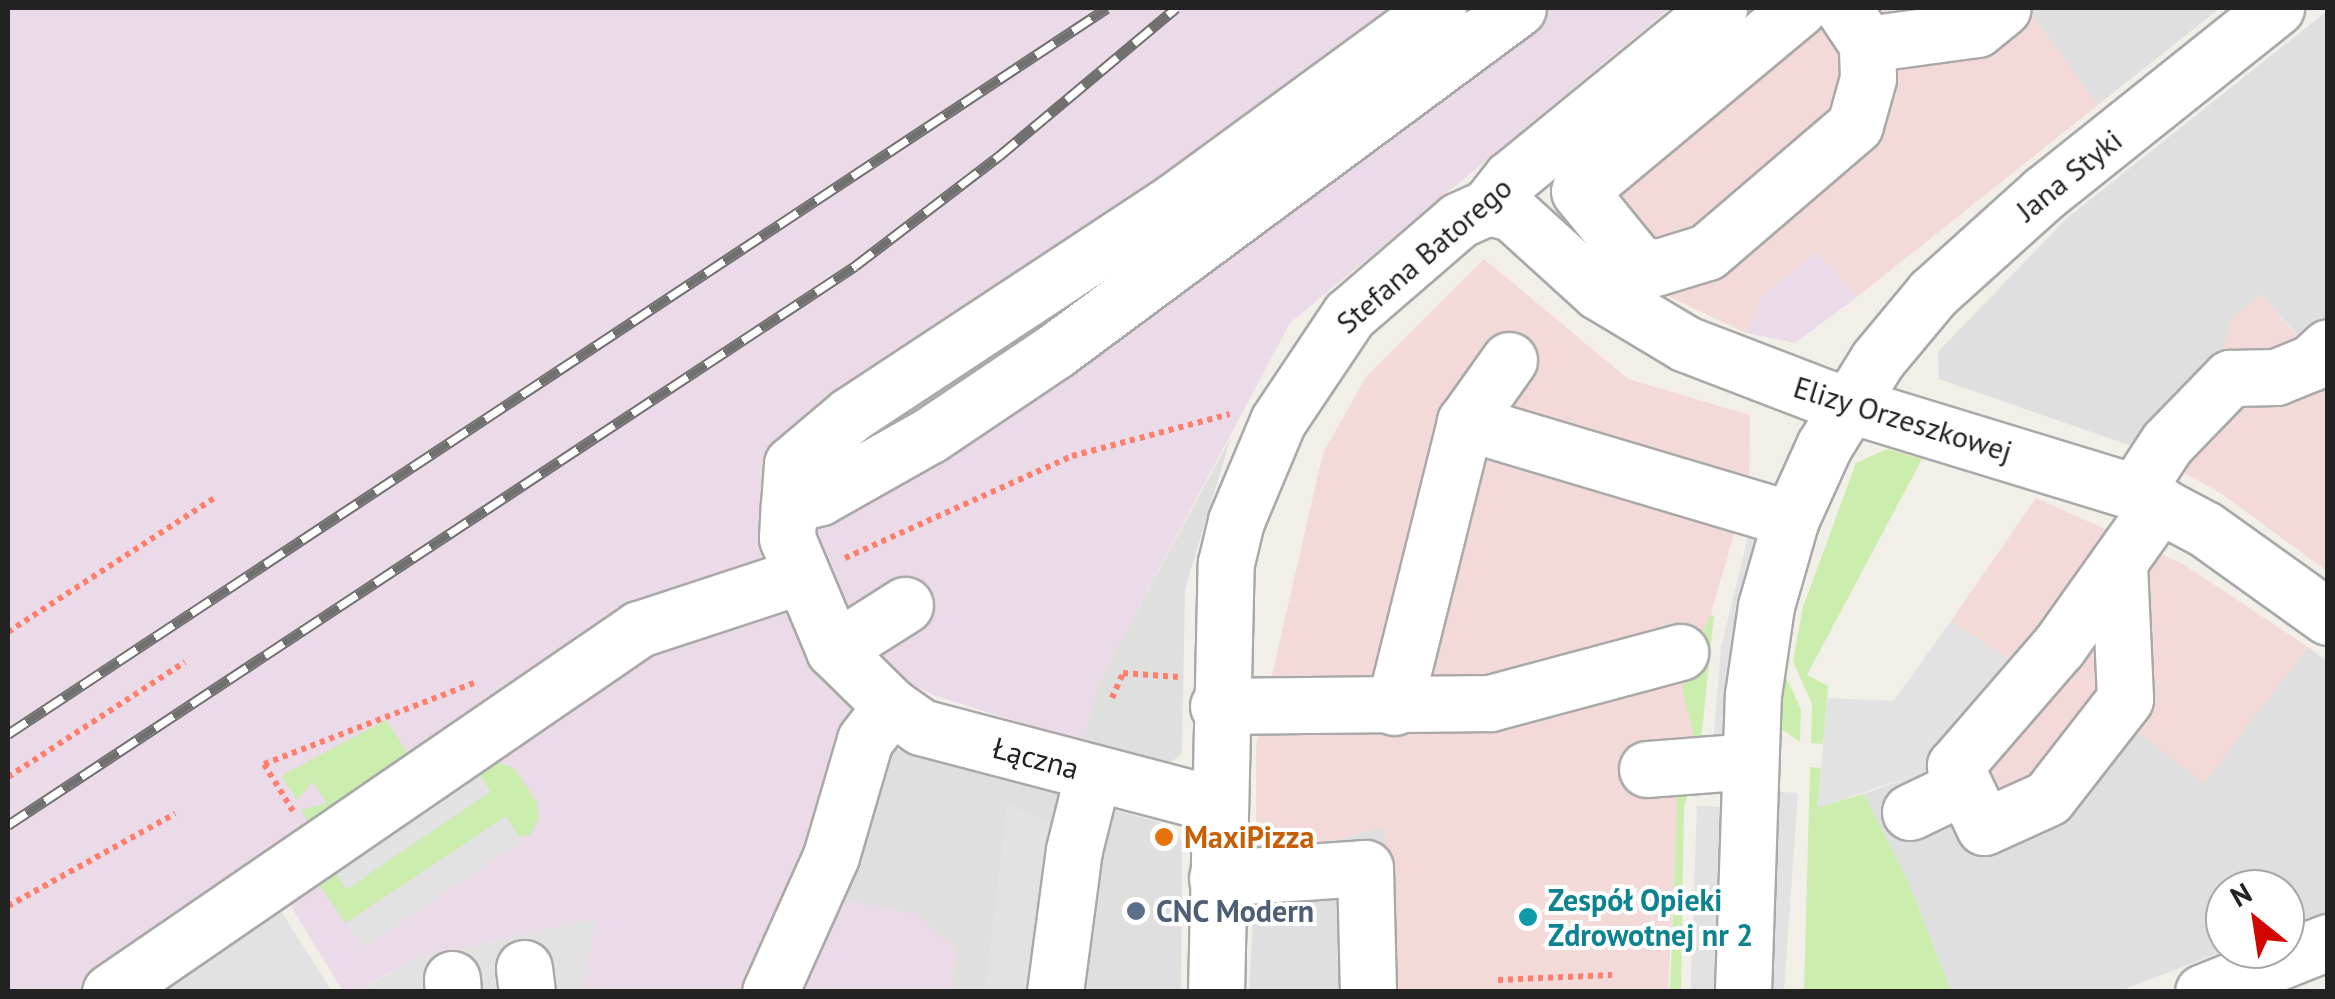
<!DOCTYPE html>
<meta charset="utf-8">
<style>
body{margin:0}
#map{position:relative;width:2335px;height:999px;overflow:hidden;background:#f2efe9;font-family:"PT Sans",sans-serif}
div>[style]{position:absolute}
[style*='--x']{left:calc(var(--x)*1px);top:calc(var(--y)*1px);width:calc(var(--w)*1px);rotate:calc(var(--a)*1deg)}
.residential>*{inset:0;background:#e0dfdf}
.commercial>*{inset:0;background:#f3dad8}
.industrial>*{inset:0;background:#ebdae8}
.grass>*{inset:0;background:#cbedae}
.parking>*{inset:0;background:#e2e2e2;transform-origin:0 0}
.path>*{height:6px;margin-top:-3px;transform-origin:0;background:repeating-linear-gradient(90deg,#ff7f6d 0 5px,transparent 0 10px)}
.roads{filter:drop-shadow(2px 0 #a9a9a9) drop-shadow(-2px 0 #a9a9a9) drop-shadow(0 2px #a9a9a9) drop-shadow(0 -2px #a9a9a9)}
.minor>*{height:55px;margin:-27.5px;padding:0 27.5px;transform-origin:27.5px;border-radius:27.5px;background:#fff}
.rail>*{height:11px;margin-top:-5.5px;transform-origin:0;background:repeating-linear-gradient(90deg,#fff 0 22px,#707070 0 44px);box-sizing:border-box;border-block:2px solid #707070}
.dots>*{width:28px;height:28px;translate:-50% -50%;box-sizing:border-box;border:5px solid #fff;border-radius:50%}
span{translate:-50% -50%;white-space:nowrap;text-align:center;line-height:1.15;-webkit-text-stroke:8px #fff;paint-order:stroke}
.street-label{font-size:30px;color:#222}
.food-label{font-size:30px;color:#c56008;font-weight:700}
.left{translate:0 -50%;text-align:left}
.culture-label{font-size:30px;color:#0d838f;font-weight:700}
.service-label{font-size:30px;color:#4e5e75;font-weight:700}
.frame{position:absolute;inset:0;border:10px solid #222;pointer-events:none}
.north{position:absolute;left:2205px;top:869px;width:100px;height:100px;box-sizing:border-box;background:#fff;border:2px solid #a7a7a7;border-radius:50%;rotate:330deg;font-size:28px;font-weight:700;line-height:40px;text-align:center;color:#222}
.north::after{content:'';display:block;margin:auto;width:35px;height:45px;background:#d40500;clip-path:polygon(50% 0,100% 100%,50% 72%,0 100%)}
</style>
<div id="map">
<div class="residential">
<i style="clip-path:polygon(2027px 8px,2220px 8px,2098px 105px)"></i>
<i style="clip-path:polygon(2327px 11px,2327px 318px,2302px 340px,2260px 294px,2219px 369px,2146px 451px,1939px 379px,1938px 352px,2066px 219px)"></i>
<i style="clip-path:polygon(1231px 437px,1185px 589px,1182px 754px,1167px 765px,1083px 742px,1097px 688px,1118px 646px)"></i>
<i style="clip-path:polygon(2308px 647px,2327px 661px,2327px 911px,2285px 927px,2285px 889px,2225px 889px,2229px 949px,2120px 991px,1951px 991px,1909px 883px,1864px 794px,1938px 767px,2122px 721px,2204px 782px)"></i>
<i style="clip-path:polygon(882px 745px,1173px 826px,1182px 842px,1181px 991px,951px 991px,957px 949px,842px 900px)"></i>
<i style="clip-path:polygon(1384px 827px,1390px 991px,1249px 992px,1256px 862px)"></i>
</div>
<div class="commercial">
<i style="clip-path:polygon(1762px 8px,2027px 8px,2098px 105px,1857px 297px,1817px 252px,1762px 296px,1746px 333px,1672px 298px,1622px 265px,1559px 174px)"></i>
<i style="clip-path:polygon(1484px 259px,1628px 379px,1750px 415px,1749px 482px,1698px 659px,1694px 737px,1678px 801px,1668px 991px,1390px 991px,1384px 827px,1256px 862px,1256px 745px,1323px 453px,1366px 377px)"></i>
<i style="clip-path:polygon(2260px 294px,2301px 340px,2327px 318px,2327px 571px,2222px 494px,2146px 451px,2219px 369px,2231px 320px)"></i>
<i style="clip-path:polygon(2036px 498px,2183px 564px,2308px 647px,2204px 783px,2122px 721px,1974px 841px,1938px 767px,2022px 668px,1951px 621px)"></i>
</div>
<div class="industrial">
<i style="clip-path:polygon(8px 8px,1670px 8px,1290px 323px,1118px 646px,1097px 688px,1083px 742px,933px 695px,876px 666px,843px 732px,882px 745px,842px 899px,917px 914px,957px 949px,951px 992px,598px 991px,583px 987px,596px 918px,411px 960px,358px 991px,343px 991px,269px 871px,82px 991px,8px 991px)"></i>
<i style="clip-path:polygon(1817px 252px,1857px 297px,1795px 343px,1746px 333px,1762px 296px)"></i>
</div>
<div class="grass">
<i style="clip-path:polygon(1887px 449px,1922px 459px,1807px 675px,1828px 686px,1823px 744px,1811px 743px,1812px 704px,1793px 661px,1803px 607px,1856px 463px)"></i>
<i style="clip-path:polygon(1710px 615px,1714px 616px,1700px 749px,1680px 740px,1694px 736px,1682px 688px)"></i>
<i style="clip-path:polygon(1783px 671px,1801px 709px,1800px 742px,1778px 727px)"></i>
<i style="clip-path:polygon(386px 720px,413px 761px,313px 829px,301px 810px,327px 803px,313px 782px,297px 800px,281px 776px)"></i>
<i style="clip-path:polygon(493px 760px,515px 769px,537px 802px,539px 818px,530px 835px,519px 837px,505px 817px,346px 923px,315px 879px,331px 866px,346px 889px,490px 791px,477px 771px)"></i>
<i style="clip-path:polygon(1810px 767px,1821px 768px,1818px 807px,1864px 794px,1909px 883px,1951px 991px,1804px 992px)"></i>
<i style="clip-path:polygon(1693px 779px,1684px 806px,1681px 991px,1670px 991px,1678px 780px)"></i>
</div>
<div class="parking">
<i style="clip-path:polygon(1750px 528px,1759px 546px,1724px 737px,1713px 747px,1721px 648px)"></i>
<i style="clip-path:polygon(1951px 621px,2022px 668px,1938px 767px,1818px 808px,1827px 698px,1894px 701px)"></i>
<i style="left:474px;top:767px;width:30px;height:174px;rotate:56deg"></i>
<i style="left:1769px;top:791px;width:29px;height:201px;rotate:4deg"></i>
<i style="clip-path:polygon(1007px 804px,1086px 838px,1080px 991px,985px 992px)"></i>
<i style="left:1697px;top:806px;width:29px;height:186px;rotate:2deg"></i>
<i style="left:506px;top:817px;width:29px;height:191px;rotate:56deg"></i>
<i style="clip-path:polygon(279px 908px,331px 990px,171px 991px,164px 981px)"></i>
<i style="clip-path:polygon(597px 918px,583px 986px,598px 991px,358px 992px,411px 960px)"></i>
</div>
<div class="path">
<i style="--x:845;--y:558;--w:249;--a:-24.2"></i>
<i style="--x:1072;--y:456;--w:163;--a:-14.9"></i>
<i style="--x:8;--y:632;--w:246;--a:-33"></i>
<i style="--x:1112;--y:698;--w:27;--a:-66"></i>
<i style="--x:1123;--y:673;--w:55;--a:4.2"></i>
<i style="--x:8;--y:777;--w:211;--a:-33"></i>
<i style="--x:293;--y:811;--w:55;--a:-121.7"></i>
<i style="--x:264;--y:764;--w:227;--a:-21.1"></i>
<i style="--x:8;--y:906;--w:191;--a:-28.9"></i>
<i style="--x:1498;--y:980;--w:114;--a:-2.5"></i>
</div>
<div class="roads">
<div class="minor">
<i style="--x:1799;--y:8;--w:286;--a:140.2"></i>
<i style="--x:1579;--y:191;--w:92;--a:50.8"></i>
<i style="--x:1637;--y:262;--w:19;--a:18"></i>
<i style="--x:1655;--y:268;--w:54;--a:-17.1"></i>
<i style="--x:1707;--y:252;--w:195;--a:-40.6"></i>
<i style="--x:1855;--y:125;--w:49;--a:-74.5"></i>
<i style="--x:1868;--y:78;--w:34;--a:-92"></i>
<i style="--x:1867;--y:44;--w:43;--a:-123.7"></i>
<i style="--x:1867;--y:44;--w:111;--a:-7.8"></i>
<i style="--x:1977;--y:29;--w:33;--a:-39"></i>
<i style="--x:1488;--y:207;--w:25;--a:14"></i>
<i style="--x:1512;--y:213;--w:118;--a:42.2"></i>
<i style="--x:1599;--y:292;--w:101;--a:30.9"></i>
<i style="--x:1686;--y:344;--w:148;--a:21"></i>
<i style="--x:1824;--y:397;--w:325;--a:17"></i>
<i style="--x:2135;--y:492;--w:79;--a:27.9"></i>
<i style="--x:2205;--y:529;--w:151;--a:35.6"></i>
<i style="--x:1465;--y:422;--w:340;--a:16.6"></i>
<i style="--x:2135;--y:492;--w:59;--a:-56.9"></i>
<i style="--x:2167;--y:443;--w:91;--a:-45.9"></i>
<i style="--x:2230;--y:378;--w:46;--a:-1.2"></i>
<i style="--x:2276;--y:377;--w:38;--a:-22"></i>
<i style="--x:2311;--y:363;--w:23;--a:-43"></i>
<i style="--x:789;--y:505;--w:41;--a:-85.8"></i>
<i style="--x:792;--y:464;--w:76;--a:-40.2"></i>
<i style="--x:850;--y:415;--w:391;--a:-33.4"></i>
<i style="--x:1176;--y:200;--w:325;--a:-36.2"></i>
<i style="--x:2119;--y:565;--w:134;--a:87.4"></i>
<i style="--x:2125;--y:699;--w:125;--a:127.9"></i>
<i style="--x:2048;--y:798;--w:70;--a:155.6"></i>
<i style="--x:1984;--y:827;--w:68;--a:-115.4"></i>
<i style="--x:1955;--y:766;--w:159;--a:-49.1"></i>
<i style="--x:2059;--y:646;--w:174;--a:-54.6"></i>
<i style="--x:834;--y:650;--w:84;--a:-32.4"></i>
<i style="--x:1218;--y:706;--w:272;--a:-0.6"></i>
<i style="--x:1490;--y:703;--w:197;--a:-15"></i>
<i style="--x:1394;--y:707;--w:294;--a:-76"></i>
<i style="--x:1465;--y:422;--w:76;--a:-54.6"></i>
<i style="--x:1647;--y:769;--w:103;--a:-4.4"></i>
<i style="--x:1218;--y:805;--w:307;--a:-165.3"></i>
<i style="--x:921;--y:727;--w:37;--a:-145"></i>
<i style="--x:891;--y:706;--w:80;--a:-135.5"></i>
<i style="--x:834;--y:650;--w:121;--a:-112.8"></i>
<i style="--x:787;--y:538;--w:33;--a:-87"></i>
<i style="--x:789;--y:505;--w:32;--a:-14"></i>
<i style="--x:820;--y:497;--w:126;--a:-29.4"></i>
<i style="--x:930;--y:435;--w:151;--a:-33.9"></i>
<i style="--x:1055;--y:351;--w:576;--a:-36.53"></i>
<i style="--x:1910;--y:812;--w:60;--a:-25.7"></i>
<i style="--x:1217;--y:878;--w:148;--a:-3.9"></i>
<i style="--x:1365;--y:868;--w:124;--a:88.6"></i>
<i style="--x:524;--y:968;--w:24;--a:83"></i>
<i style="--x:452;--y:979;--w:13;--a:86"></i>
<i style="--x:110;--y:992;--w:642;--a:-34.46"></i>
<i style="--x:639;--y:629;--w:169;--a:-18.2"></i>
<i style="--x:770;--y:992;--w:149;--a:-65.8"></i>
<i style="--x:831;--y:856;--w:121;--a:-73.7"></i>
<i style="--x:865;--y:740;--w:43;--a:-52.6"></i>
<i style="--x:1055;--y:992;--w:143;--a:-82.4"></i>
<i style="--x:1074;--y:850;--w:79;--a:-76.1"></i>
<i style="--x:1216;--y:992;--w:429;--a:-88.7"></i>
<i style="--x:1226;--y:563;--w:43;--a:-76.6"></i>
<i style="--x:1236;--y:521;--w:108;--a:-67.2"></i>
<i style="--x:1278;--y:421;--w:128;--a:-56.2"></i>
<i style="--x:1349;--y:315;--w:145;--a:-40.8"></i>
<i style="--x:1459;--y:220;--w:32;--a:-24"></i>
<i style="--x:1488;--y:207;--w:37;--a:-52"></i>
<i style="--x:1511;--y:178;--w:269;--a:-39.3"></i>
<i style="--x:1743;--y:992;--w:297;--a:-88.1"></i>
<i style="--x:1753;--y:695;--w:90;--a:-81.7"></i>
<i style="--x:1766;--y:606;--w:91;--a:-74"></i>
<i style="--x:1791;--y:519;--w:80;--a:-65.7"></i>
<i style="--x:1824;--y:446;--w:102;--a:-58.2"></i>
<i style="--x:1878;--y:359;--w:86;--a:-50.2"></i>
<i style="--x:1933;--y:293;--w:149;--a:-42"></i>
<i style="--x:2044;--y:193;--w:297;--a:-38.6"></i>
<i style="--x:2203;--y:992;--w:135;--a:-21.8"></i>
</div>
</div>
<div class="rail">
<i style="--x:8;--y:734;--w:1317;--a:-33.45"></i>
<i style="--x:8;--y:825;--w:1015;--a:-33.42"></i>
<i style="--x:855;--y:266;--w:181;--a:-37.4"></i>
<i style="--x:999;--y:156;--w:231;--a:-39.9"></i>
</div>
<div class="dots">
<i style="left:1164px;top:837px;background:#e8710a"></i>
<i style="left:1136px;top:911px;background:#5c6f8a"></i>
<i style="left:1528px;top:917px;background:#0f9aa8"></i>
</div>
<div class="street-label">
<span style="left:2069px;top:175px;rotate:-39deg">Jana Styki</span>
<span style="left:1424px;top:255px;rotate:-41deg">Stefana Batorego</span>
<span style="left:1903px;top:419px;rotate:17deg">Elizy Orzeszkowej</span>
<span style="left:1036px;top:758px;rotate:15deg">Łączna</span>
</div>
<div class="food-label">
<span class="left" style="left:1184px;top:837px">MaxiPizza</span>
</div>
<div class="culture-label">
<span class="left" style="left:1548px;top:917px">Zespół Opieki<br>Zdrowotnej nr 2</span>
</div>
<div class="service-label">
<span class="left" style="left:1156px;top:911px">CNC Modern</span>
</div>
<div class="frame"></div>
<div class="north">N</div>
</div>
